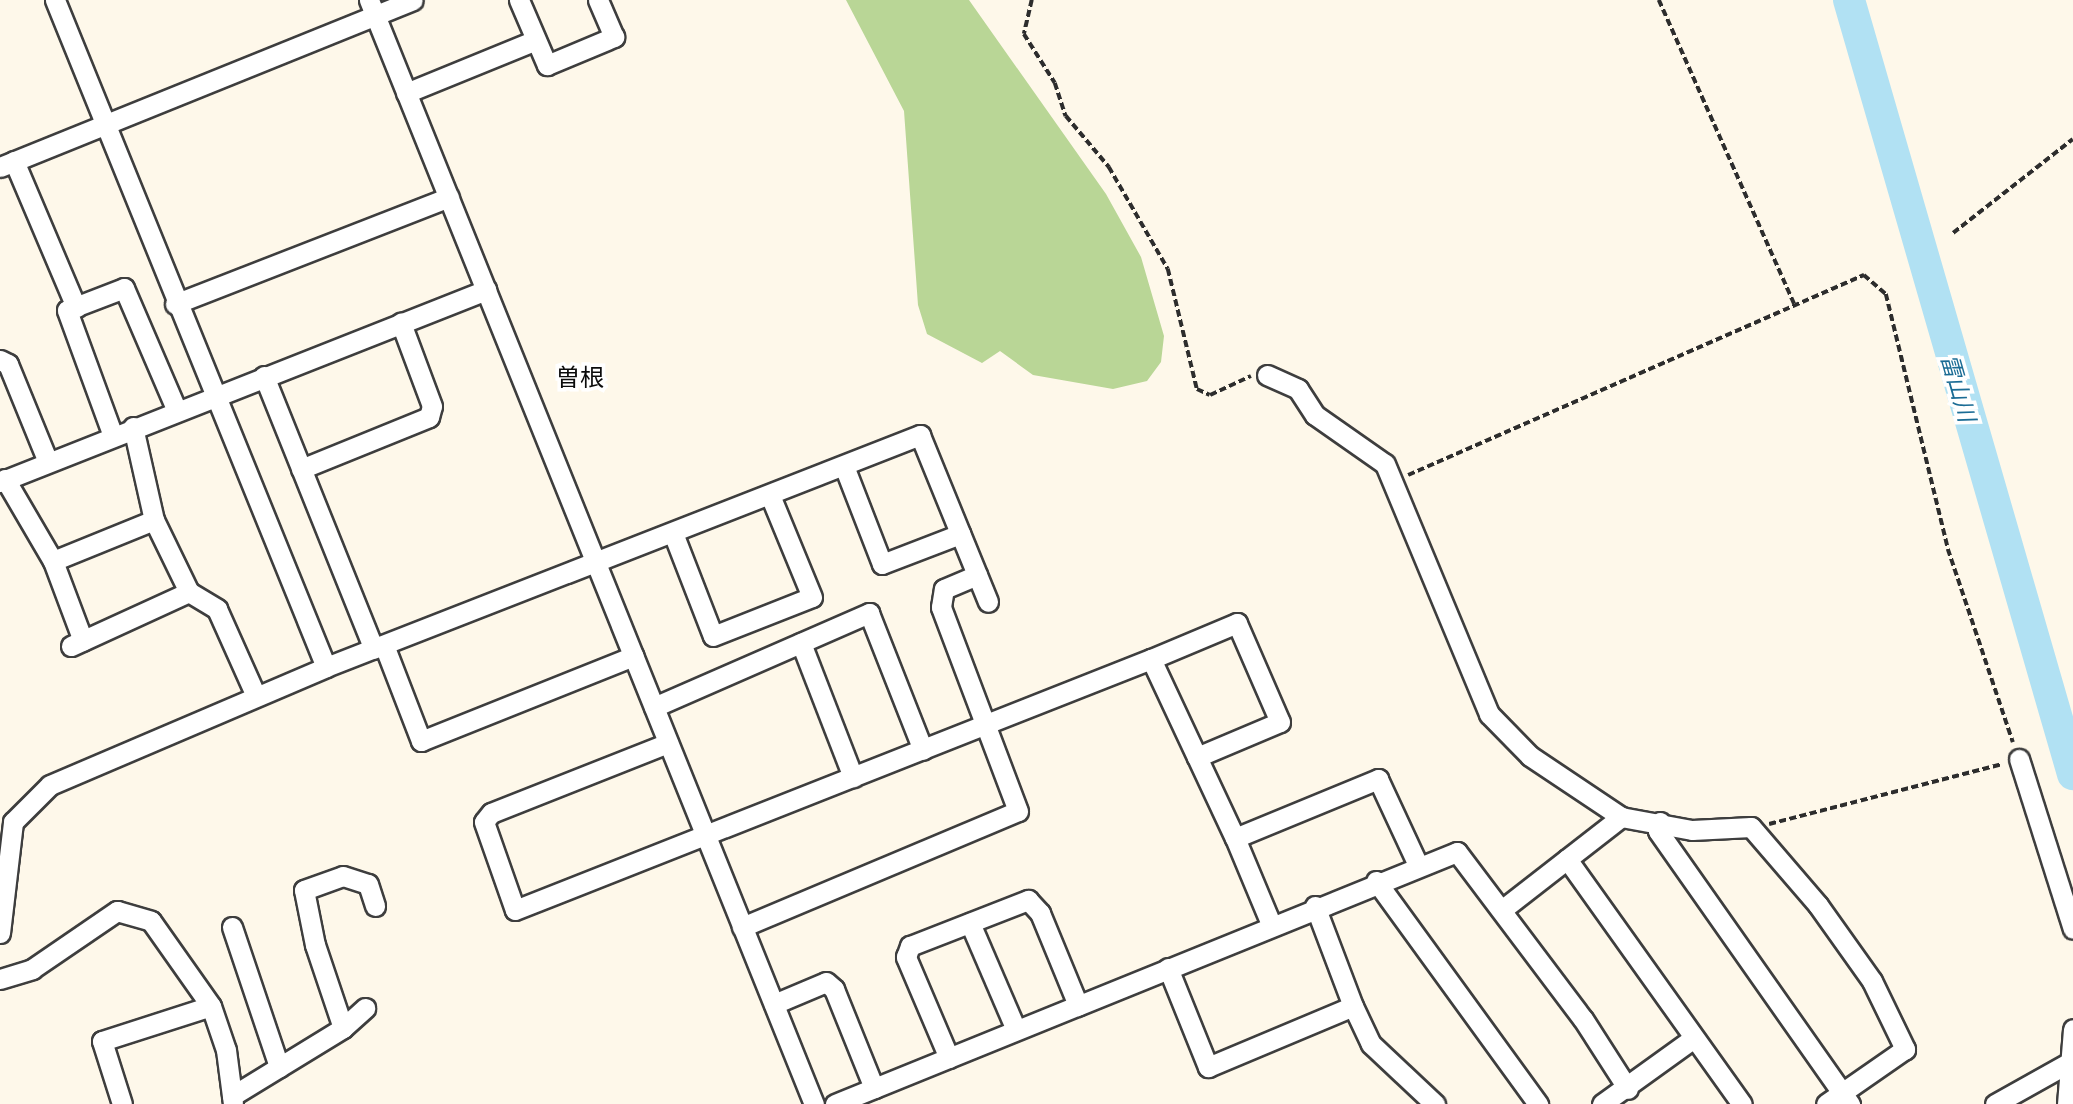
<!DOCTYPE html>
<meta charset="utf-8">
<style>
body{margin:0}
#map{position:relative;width:2073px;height:1104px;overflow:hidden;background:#fef8ea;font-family:Bitter,"Noto Sans JP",serif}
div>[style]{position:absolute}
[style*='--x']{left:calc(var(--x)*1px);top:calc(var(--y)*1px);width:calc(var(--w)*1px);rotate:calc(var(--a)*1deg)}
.forest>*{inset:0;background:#b9d696}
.river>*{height:32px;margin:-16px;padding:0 16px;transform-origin:16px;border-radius:16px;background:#b1e1f3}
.path>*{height:3.5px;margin-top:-1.75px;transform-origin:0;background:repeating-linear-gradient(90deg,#2d2d2d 0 7px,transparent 0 10.5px)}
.roads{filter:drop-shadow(2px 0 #3e3e3e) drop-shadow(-2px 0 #3e3e3e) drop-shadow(0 2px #3e3e3e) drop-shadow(0 -2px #3e3e3e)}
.minor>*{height:19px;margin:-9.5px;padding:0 9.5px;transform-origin:9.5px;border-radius:9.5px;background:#fff}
span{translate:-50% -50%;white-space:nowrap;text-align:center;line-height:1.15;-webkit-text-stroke:7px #fff;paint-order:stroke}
.water-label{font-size:23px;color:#1b6c95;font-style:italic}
.quarter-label{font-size:24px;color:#0b0b0b}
</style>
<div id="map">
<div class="forest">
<i style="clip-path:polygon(846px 0,969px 0,1106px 194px,1141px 257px,1164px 336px,1161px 362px,1147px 381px,1113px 389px,1033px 375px,1000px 351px,982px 363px,927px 334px,918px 305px,904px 111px)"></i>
</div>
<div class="river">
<i style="--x:1849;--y:0;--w:806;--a:73.86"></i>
</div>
<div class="path">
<i style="--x:1032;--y:0;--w:35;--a:103"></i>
<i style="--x:1024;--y:34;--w:58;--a:57.7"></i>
<i style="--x:1055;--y:83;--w:35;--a:72"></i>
<i style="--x:1066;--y:116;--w:67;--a:49.9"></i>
<i style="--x:1109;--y:167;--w:118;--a:60"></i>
<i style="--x:1168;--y:269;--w:123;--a:76.4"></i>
<i style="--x:1197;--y:389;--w:14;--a:25"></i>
<i style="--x:1210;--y:395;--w:45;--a:-24.9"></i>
<i style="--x:1659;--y:0;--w:334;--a:66"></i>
<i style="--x:1953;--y:233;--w:152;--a:-38.1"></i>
<i style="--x:1408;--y:475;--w:498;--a:-23.7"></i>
<i style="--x:1864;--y:275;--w:29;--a:41"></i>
<i style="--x:1886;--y:294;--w:262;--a:76.3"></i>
<i style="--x:1948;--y:549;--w:204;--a:71.4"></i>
<i style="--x:1769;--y:824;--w:241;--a:-14.4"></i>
</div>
<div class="roads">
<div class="minor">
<i style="--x:55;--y:0;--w:720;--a:67.89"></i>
<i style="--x:369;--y:0;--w:1190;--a:68.05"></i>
<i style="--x:519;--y:0;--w:71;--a:66.7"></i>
<i style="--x:547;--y:65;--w:73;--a:-22.7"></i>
<i style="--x:614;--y:37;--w:40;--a:-113.4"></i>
<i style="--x:406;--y:93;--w:140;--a:-22.2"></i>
<i style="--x:14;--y:161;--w:159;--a:67"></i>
<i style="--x:0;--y:167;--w:445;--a:-22"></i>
<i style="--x:175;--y:304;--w:294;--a:-21.3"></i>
<i style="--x:0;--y:360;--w:9;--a:27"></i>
<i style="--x:8;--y:364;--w:106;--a:67.8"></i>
<i style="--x:1267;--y:375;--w:34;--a:24"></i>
<i style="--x:1298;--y:389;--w:31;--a:57"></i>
<i style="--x:1315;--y:415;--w:85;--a:35"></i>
<i style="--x:1385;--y:464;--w:271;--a:67.4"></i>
<i style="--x:1489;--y:714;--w:59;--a:45.7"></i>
<i style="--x:1530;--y:756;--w:110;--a:33.8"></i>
<i style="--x:1621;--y:817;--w:72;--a:10.4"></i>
<i style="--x:1692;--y:830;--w:59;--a:-2.9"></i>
<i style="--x:1751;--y:827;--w:103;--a:49.3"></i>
<i style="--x:1818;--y:905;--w:93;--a:54.6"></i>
<i style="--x:1872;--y:981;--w:76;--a:64.1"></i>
<i style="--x:1905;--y:1049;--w:96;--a:145.2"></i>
<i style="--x:264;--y:376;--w:294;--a:68.1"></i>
<i style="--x:133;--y:427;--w:95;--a:77.3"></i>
<i style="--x:154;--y:520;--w:80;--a:64.1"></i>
<i style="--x:189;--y:592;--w:33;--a:31"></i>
<i style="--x:217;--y:609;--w:95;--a:65.9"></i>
<i style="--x:113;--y:436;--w:134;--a:-110.1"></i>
<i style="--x:67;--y:310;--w:61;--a:-21.1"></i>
<i style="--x:124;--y:288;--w:132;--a:66.7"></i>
<i style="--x:844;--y:466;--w:105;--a:68.8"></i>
<i style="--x:882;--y:564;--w:84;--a:-21"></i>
<i style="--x:301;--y:469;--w:138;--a:-22.1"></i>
<i style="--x:429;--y:417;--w:11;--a:-75"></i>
<i style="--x:432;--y:406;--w:89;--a:-110.5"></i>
<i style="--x:5;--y:479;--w:95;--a:59.7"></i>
<i style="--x:53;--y:561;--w:85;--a:69.4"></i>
<i style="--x:0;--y:482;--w:523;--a:-21.56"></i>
<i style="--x:673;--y:533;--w:110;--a:68.8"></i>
<i style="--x:713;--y:636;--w:106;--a:-21.5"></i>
<i style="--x:812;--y:597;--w:110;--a:-112.4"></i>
<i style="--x:53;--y:561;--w:109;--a:-22.1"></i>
<i style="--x:801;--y:643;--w:144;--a:68.8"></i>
<i style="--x:384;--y:645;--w:103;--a:68.9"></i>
<i style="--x:421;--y:741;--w:229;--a:-21.8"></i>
<i style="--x:71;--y:646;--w:130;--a:-24.6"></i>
<i style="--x:654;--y:707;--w:235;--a:-23.6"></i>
<i style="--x:869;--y:613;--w:147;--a:68.5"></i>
<i style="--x:668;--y:743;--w:190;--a:158.4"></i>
<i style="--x:491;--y:813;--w:11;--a:128"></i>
<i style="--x:484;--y:822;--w:93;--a:70.6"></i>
<i style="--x:515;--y:910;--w:684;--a:-21.54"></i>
<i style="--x:1197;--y:757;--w:90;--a:-22.9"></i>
<i style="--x:1280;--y:722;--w:108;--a:-113.5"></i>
<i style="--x:1237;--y:623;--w:93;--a:157.3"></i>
<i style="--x:1151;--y:659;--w:108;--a:64.9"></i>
<i style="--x:1197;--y:757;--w:89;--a:64.9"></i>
<i style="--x:2019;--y:759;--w:178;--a:72.4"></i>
<i style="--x:1660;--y:822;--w:9;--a:103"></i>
<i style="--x:1658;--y:831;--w:334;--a:54.9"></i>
<i style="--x:1567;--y:859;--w:301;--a:54.5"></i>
<i style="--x:1376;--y:881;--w:276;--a:54"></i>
<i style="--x:1315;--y:906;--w:107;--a:69.2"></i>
<i style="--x:1503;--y:909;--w:150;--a:-37.9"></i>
<i style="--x:970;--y:923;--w:116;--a:66.7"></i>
<i style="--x:1271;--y:924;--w:93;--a:-112.7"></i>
<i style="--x:1235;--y:838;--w:155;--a:-22.4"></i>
<i style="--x:1378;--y:779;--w:93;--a:65.1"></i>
<i style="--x:232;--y:927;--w:148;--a:71.4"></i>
<i style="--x:742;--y:927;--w:299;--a:-22.8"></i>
<i style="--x:1018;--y:811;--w:218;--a:-110.7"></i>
<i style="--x:941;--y:607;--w:18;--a:-81"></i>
<i style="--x:944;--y:589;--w:36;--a:-23"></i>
<i style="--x:0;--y:933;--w:112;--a:-83.3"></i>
<i style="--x:13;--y:822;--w:52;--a:-45"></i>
<i style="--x:50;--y:785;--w:300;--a:-23.1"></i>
<i style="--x:326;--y:667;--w:638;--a:-21.33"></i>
<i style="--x:920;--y:435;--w:180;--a:67.8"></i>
<i style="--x:1168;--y:968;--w:107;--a:68"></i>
<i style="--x:1208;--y:1067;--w:157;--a:-22.8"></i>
<i style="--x:1353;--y:1006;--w:42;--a:64.7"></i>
<i style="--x:1371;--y:1044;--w:88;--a:43.2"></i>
<i style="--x:0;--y:979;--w:34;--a:-17"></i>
<i style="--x:32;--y:969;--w:103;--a:-34.3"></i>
<i style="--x:117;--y:911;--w:35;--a:16"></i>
<i style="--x:151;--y:921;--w:104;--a:54.8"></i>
<i style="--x:211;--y:1006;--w:46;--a:71.2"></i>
<i style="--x:226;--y:1050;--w:54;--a:82.6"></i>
<i style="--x:774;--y:1004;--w:56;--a:-22.9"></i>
<i style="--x:826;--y:982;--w:11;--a:41"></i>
<i style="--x:834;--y:989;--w:107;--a:68"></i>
<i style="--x:343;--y:1028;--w:88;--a:-108.6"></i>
<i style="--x:315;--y:945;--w:56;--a:-101.3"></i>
<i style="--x:304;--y:890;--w:41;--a:-19.7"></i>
<i style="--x:343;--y:876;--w:26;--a:18"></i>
<i style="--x:368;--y:884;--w:23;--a:72"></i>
<i style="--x:949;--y:1058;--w:110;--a:-113.1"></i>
<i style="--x:906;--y:957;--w:12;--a:-70"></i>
<i style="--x:910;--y:946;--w:127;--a:-21.3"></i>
<i style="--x:1028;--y:900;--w:18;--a:47"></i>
<i style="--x:1040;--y:913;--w:100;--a:67.6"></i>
<i style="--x:232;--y:1096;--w:130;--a:-31.5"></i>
<i style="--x:343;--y:1028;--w:30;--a:-42"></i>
<i style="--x:122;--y:1104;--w:66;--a:-107.6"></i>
<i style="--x:102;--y:1041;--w:114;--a:-17.8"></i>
<i style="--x:835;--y:1104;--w:671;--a:-22.06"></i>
<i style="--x:1457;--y:852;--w:209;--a:53"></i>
<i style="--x:1583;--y:1019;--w:83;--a:57.3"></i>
<i style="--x:1602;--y:1104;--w:110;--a:-35.7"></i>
<i style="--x:1995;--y:1104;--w:86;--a:-29.2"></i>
<i style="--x:2067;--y:1104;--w:75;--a:-85.4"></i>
</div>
</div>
<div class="water-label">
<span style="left:1958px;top:388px;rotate:74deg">雷山川</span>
</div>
<div class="quarter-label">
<span style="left:580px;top:379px">曽根</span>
</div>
</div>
